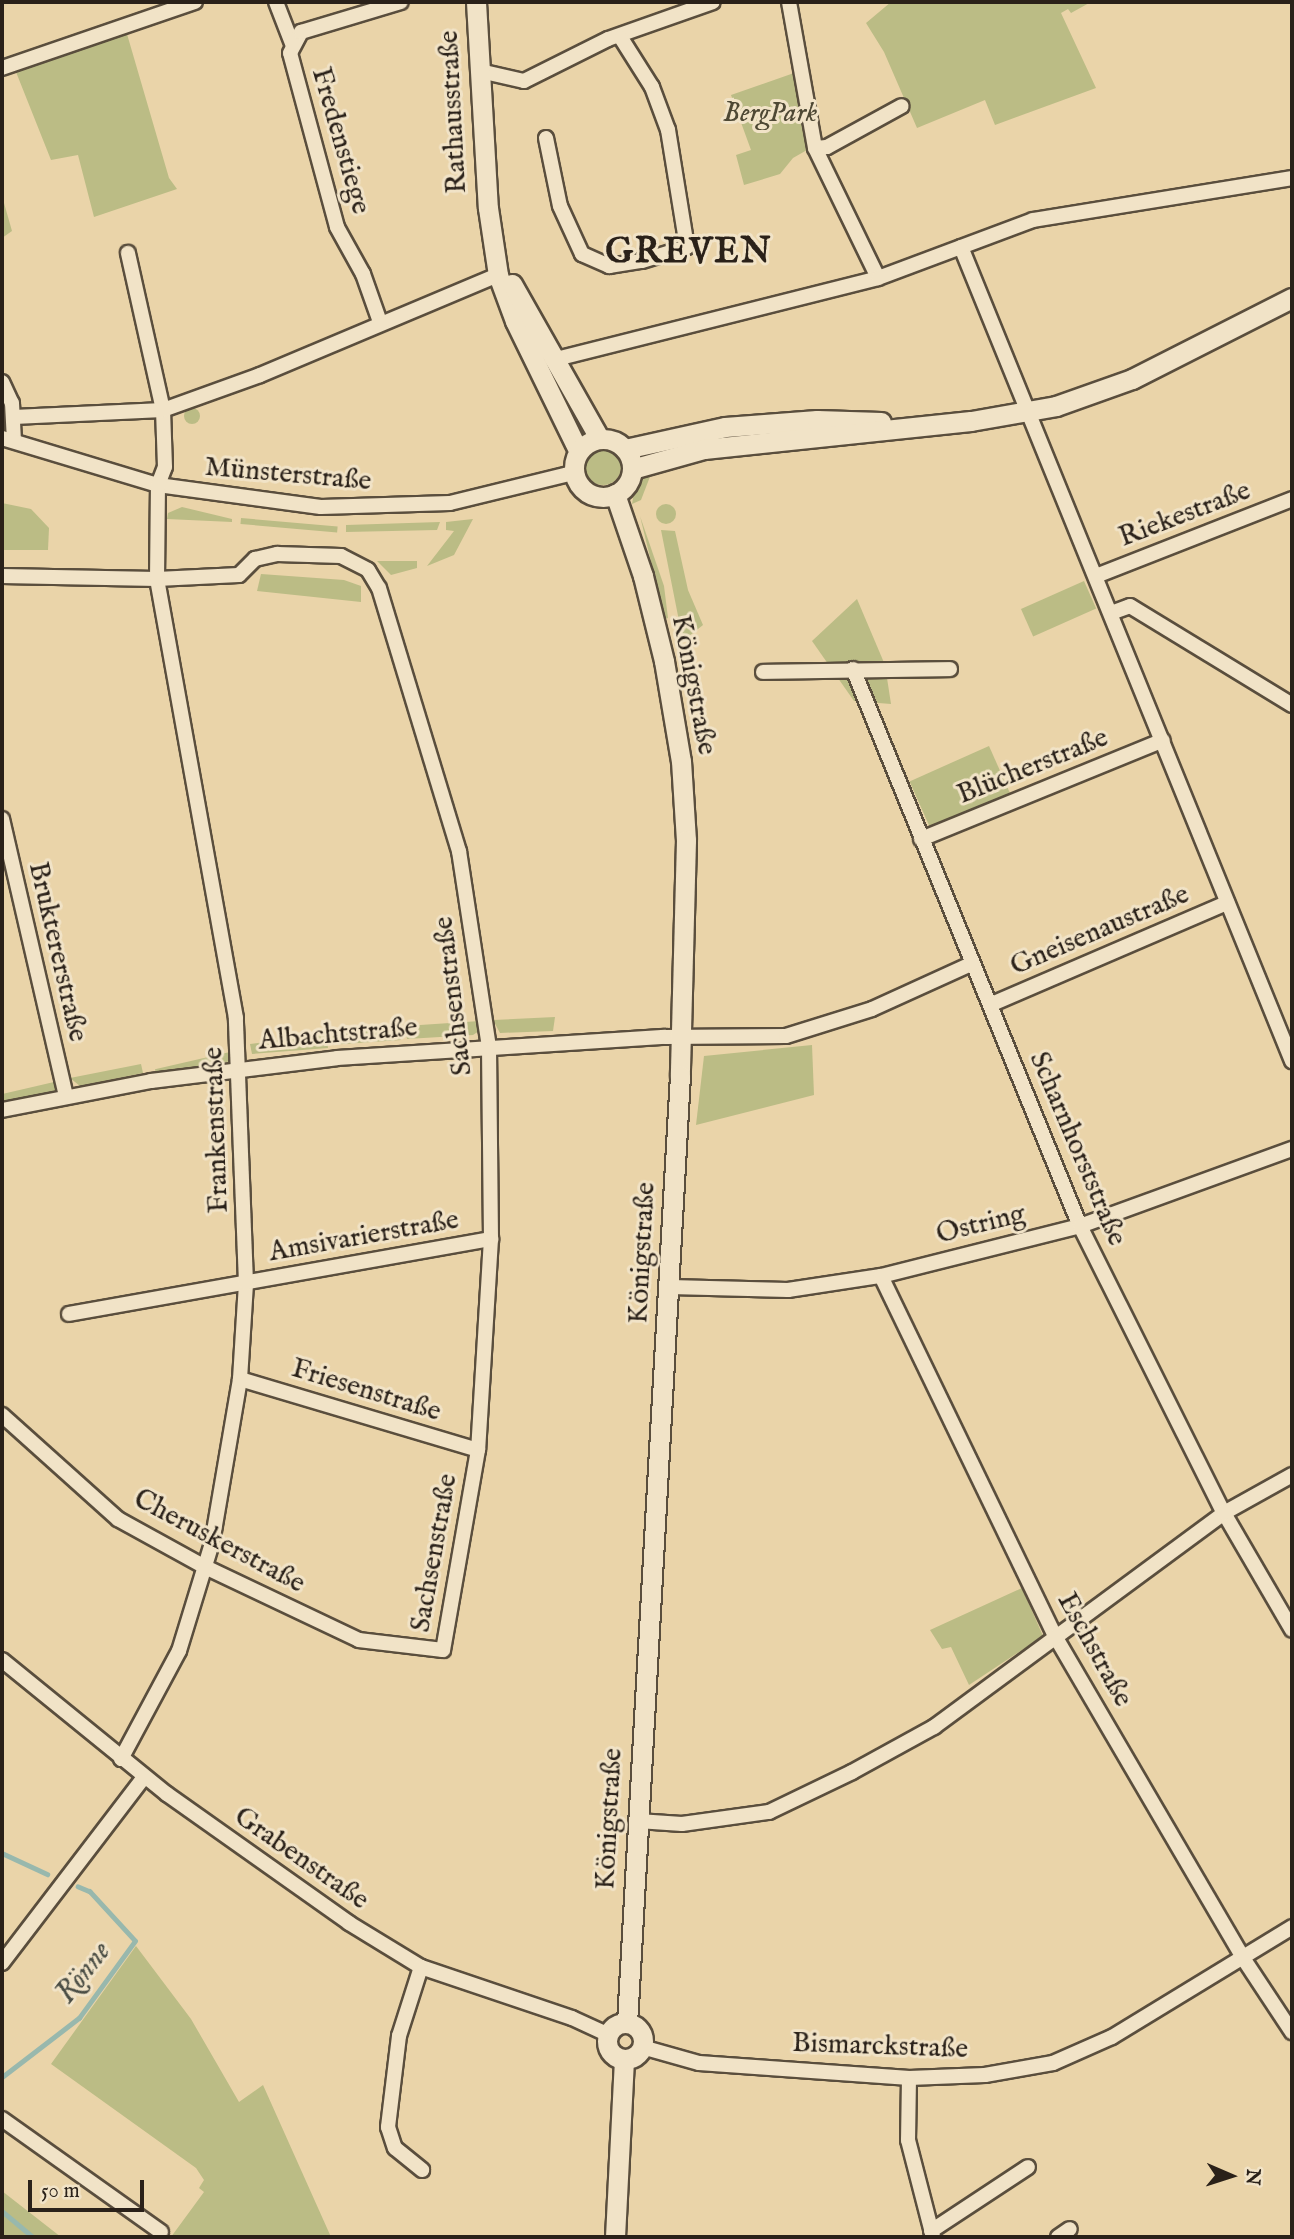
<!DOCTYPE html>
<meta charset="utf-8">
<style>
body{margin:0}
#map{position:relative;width:1294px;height:2239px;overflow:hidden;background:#ead4a9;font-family:"IM FELL English",serif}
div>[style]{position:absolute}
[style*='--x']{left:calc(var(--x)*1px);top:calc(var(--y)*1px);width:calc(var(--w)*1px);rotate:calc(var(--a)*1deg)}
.green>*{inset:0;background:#bbbc85;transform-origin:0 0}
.round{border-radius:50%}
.stream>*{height:4.5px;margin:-2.25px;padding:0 2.25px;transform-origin:2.25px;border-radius:2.25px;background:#98b8ad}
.roads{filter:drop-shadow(2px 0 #5a4e3d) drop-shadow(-2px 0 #5a4e3d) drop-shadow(0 2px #5a4e3d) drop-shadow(0 -2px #5a4e3d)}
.street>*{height:14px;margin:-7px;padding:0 7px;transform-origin:7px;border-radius:7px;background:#f1e3c7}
.secondary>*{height:19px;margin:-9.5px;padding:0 9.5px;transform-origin:9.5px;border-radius:9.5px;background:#f1e3c7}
.secondary>.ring{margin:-9.5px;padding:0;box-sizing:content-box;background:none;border:19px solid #f1e3c7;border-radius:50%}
span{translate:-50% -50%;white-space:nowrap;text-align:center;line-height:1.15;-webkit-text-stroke:6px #f1e3c7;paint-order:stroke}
.street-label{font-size:28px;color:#2a2119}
.park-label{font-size:28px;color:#4e4834;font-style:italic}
.water-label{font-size:30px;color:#4b4e45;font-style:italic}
.district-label{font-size:35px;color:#2a2119;font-weight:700;letter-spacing:2px}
.frame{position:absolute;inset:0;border:4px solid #2a2119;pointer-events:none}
.north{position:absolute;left:1196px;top:2141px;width:70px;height:70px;-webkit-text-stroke:5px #f1e3c7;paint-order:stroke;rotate:93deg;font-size:19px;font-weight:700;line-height:28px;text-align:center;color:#2a2119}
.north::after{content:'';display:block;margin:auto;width:24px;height:32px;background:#2a2119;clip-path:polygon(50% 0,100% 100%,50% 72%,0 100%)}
.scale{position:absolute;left:28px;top:2180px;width:116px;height:32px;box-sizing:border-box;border:4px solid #2a2119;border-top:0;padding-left:9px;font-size:21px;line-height:24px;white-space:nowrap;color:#2a2119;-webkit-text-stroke:5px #f1e3c7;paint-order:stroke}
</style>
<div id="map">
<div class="green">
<i style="clip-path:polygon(891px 2px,1091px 2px,1071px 13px,1068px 9px,1061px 13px,1096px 88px,995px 125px,985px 100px,917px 128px,884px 52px,866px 23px)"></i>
<i style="clip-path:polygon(127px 34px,169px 178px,177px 189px,94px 217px,78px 155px,51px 160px,16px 72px)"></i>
<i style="clip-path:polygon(794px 73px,807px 150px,793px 158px,780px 174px,744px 185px,736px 155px,751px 150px,731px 95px)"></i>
<i style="clip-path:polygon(2px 196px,12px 231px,2px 238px)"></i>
<i class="round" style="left:184px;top:408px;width:16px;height:16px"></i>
<i class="round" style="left:585px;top:449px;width:36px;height:36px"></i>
<i style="clip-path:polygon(649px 466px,651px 474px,641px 500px,632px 504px,636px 481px)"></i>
<i style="clip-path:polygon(2px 503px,31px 509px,49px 528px,48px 550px,2px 550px)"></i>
<i class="round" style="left:656px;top:504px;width:20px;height:20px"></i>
<i style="clip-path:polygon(182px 507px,232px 519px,232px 522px,167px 519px,168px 513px)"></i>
<i style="clip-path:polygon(640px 516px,664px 586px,668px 618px,665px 619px)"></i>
<i style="left:241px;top:518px;width:97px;height:6px;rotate:5deg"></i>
<i style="clip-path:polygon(473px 519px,454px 555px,427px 566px,454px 531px,446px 530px,446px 522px)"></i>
<i style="clip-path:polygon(440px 522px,437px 530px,346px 532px,346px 525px)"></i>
<i style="clip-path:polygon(661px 530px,675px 531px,688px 590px,703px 625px,683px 641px)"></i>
<i style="clip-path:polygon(377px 561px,417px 561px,417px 568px,391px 575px)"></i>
<i style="clip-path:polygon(261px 574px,344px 580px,361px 586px,361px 602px,257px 591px)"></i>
<i style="left:1084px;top:581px;width:30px;height:69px;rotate:66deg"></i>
<i style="clip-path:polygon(857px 599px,885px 665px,891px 704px,854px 701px,812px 641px)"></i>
<i style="left:989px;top:746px;width:52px;height:87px;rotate:66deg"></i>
<i style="clip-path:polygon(555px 1017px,553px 1031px,500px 1033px,493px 1020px)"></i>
<i style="clip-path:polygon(480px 1021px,479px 1031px,473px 1035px,407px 1039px,405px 1026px)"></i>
<i style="left:400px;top:1026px;width:14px;height:68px;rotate:86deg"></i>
<i style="clip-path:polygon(326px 1034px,328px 1048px,252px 1054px,250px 1044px)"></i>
<i style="clip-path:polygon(812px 1045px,814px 1095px,696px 1125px,704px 1056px)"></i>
<i style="left:230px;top:1052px;width:9px;height:77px;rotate:77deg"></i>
<i style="clip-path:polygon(141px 1064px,143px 1073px,80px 1086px,70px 1078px)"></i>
<i style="left:54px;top:1082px;width:9px;height:53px;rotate:77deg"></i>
<i style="clip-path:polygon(1022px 1588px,1043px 1636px,969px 1685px,951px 1647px,942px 1649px,930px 1630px)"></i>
<i style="clip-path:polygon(136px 1946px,191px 2019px,239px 2102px,263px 2085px,331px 2237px,171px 2237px,204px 2192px,199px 2188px,204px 2180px,196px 2168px,51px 2064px)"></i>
<i style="clip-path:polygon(2px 2191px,61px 2237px,2px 2237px)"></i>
</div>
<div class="stream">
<i style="--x:2;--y:1853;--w:50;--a:25"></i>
<i style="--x:2;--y:2077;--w:97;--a:-37.5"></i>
<i style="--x:79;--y:2018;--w:95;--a:-54"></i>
<i style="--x:135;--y:1941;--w:67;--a:-132.6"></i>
<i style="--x:90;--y:1892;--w:13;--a:-157"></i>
<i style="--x:2;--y:2211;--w:40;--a:40"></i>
</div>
<div class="roads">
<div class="street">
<i style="--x:276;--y:2;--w:47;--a:68.9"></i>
<i style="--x:789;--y:2;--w:148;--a:79.9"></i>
<i style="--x:815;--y:148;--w:144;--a:64.1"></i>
<i style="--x:2;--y:68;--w:204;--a:-18.9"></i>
<i style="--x:480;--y:71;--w:45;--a:12.8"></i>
<i style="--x:524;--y:81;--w:94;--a:-26.6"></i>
<i style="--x:608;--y:39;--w:111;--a:-19.4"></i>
<i style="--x:546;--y:138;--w:69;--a:78.4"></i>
<i style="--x:560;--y:206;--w:53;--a:65.4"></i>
<i style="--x:582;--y:254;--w:30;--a:24"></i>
<i style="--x:609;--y:266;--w:33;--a:-9"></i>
<i style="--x:642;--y:261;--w:47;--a:-17.3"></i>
<i style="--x:687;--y:247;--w:119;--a:-99.2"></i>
<i style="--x:668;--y:130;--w:46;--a:-110.4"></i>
<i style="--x:652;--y:87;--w:58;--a:-122.3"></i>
<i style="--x:815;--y:148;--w:12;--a:-5"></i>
<i style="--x:827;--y:147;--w:85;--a:-28.7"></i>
<i style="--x:961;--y:247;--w:879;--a:67.87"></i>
<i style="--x:380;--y:322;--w:51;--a:-109.5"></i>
<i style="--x:363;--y:274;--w:54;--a:-119"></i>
<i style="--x:337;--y:227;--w:180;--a:-105.1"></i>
<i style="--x:290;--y:53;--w:24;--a:-62"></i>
<i style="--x:301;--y:32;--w:104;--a:-16.7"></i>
<i style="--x:552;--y:360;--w:336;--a:-14.1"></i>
<i style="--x:878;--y:278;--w:165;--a:-20.5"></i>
<i style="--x:1033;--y:220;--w:262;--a:-9.2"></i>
<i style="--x:2;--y:382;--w:23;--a:65"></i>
<i style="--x:12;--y:403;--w:38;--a:87"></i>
<i style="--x:14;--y:417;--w:149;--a:-2.7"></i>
<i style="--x:163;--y:410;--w:103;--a:-19.8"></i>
<i style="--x:260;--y:375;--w:258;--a:-22.8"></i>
<i style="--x:2;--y:438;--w:163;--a:16.8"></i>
<i style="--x:158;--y:485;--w:164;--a:7.7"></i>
<i style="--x:321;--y:507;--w:129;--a:-1.8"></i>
<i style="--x:450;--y:503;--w:127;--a:-13.7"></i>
<i style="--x:2;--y:576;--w:155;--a:1.1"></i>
<i style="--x:157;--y:579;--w:82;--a:-2.8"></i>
<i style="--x:239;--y:575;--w:23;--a:-45"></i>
<i style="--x:255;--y:559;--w:23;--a:-13"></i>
<i style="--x:277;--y:554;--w:64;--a:1.8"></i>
<i style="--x:341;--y:556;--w:30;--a:27"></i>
<i style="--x:368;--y:570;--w:21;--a:59"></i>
<i style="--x:379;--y:588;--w:275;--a:73.1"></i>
<i style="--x:459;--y:851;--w:198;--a:81.3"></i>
<i style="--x:489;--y:1047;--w:192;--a:89.4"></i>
<i style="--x:491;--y:1239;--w:211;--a:93.5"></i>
<i style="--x:478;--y:1450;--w:203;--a:99.9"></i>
<i style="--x:443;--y:1650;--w:85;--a:-173.2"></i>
<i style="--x:359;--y:1640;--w:170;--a:-154.6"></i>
<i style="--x:205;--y:1567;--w:99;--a:-151.1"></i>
<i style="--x:118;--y:1519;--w:156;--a:-138.1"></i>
<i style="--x:1096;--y:576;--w:211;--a:-21.4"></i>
<i style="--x:1111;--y:613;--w:20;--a:-20"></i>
<i style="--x:1130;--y:606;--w:190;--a:31.4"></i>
<i style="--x:853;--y:669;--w:601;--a:67.83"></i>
<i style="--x:1080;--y:1226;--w:321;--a:63.4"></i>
<i style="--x:1224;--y:1513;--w:135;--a:59.8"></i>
<i style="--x:763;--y:672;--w:187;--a:-0.9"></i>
<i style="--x:2;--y:819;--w:285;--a:77"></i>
<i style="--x:921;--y:839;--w:261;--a:-22.2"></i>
<i style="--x:992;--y:1004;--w:256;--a:-23.3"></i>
<i style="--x:2;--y:1110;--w:152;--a:-11"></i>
<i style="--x:151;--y:1081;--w:187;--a:-7"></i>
<i style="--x:337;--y:1058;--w:329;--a:-3.7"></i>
<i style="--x:665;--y:1037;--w:121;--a:-0.5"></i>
<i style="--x:786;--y:1036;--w:90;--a:-17.4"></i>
<i style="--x:872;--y:1009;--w:109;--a:-24.4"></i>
<i style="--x:881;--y:1276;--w:400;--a:64.2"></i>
<i style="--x:1055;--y:1636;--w:373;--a:59.7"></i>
<i style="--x:1243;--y:1958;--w:89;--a:56.5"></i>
<i style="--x:670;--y:1287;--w:118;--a:1.5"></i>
<i style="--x:788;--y:1290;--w:94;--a:-8.6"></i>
<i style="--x:881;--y:1276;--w:205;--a:-14.1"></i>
<i style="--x:1080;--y:1226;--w:226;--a:-20"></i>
<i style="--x:69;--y:1314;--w:429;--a:-10.1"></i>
<i style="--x:240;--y:1379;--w:248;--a:16.6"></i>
<i style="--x:2;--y:1660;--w:213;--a:39.1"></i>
<i style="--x:167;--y:1794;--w:223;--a:35.3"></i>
<i style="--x:349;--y:1923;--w:84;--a:31.4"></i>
<i style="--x:421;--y:1967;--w:159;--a:18.7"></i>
<i style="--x:572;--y:2018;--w:41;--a:24.7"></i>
<i style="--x:121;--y:1759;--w:123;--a:-61.8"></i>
<i style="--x:179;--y:1651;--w:113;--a:-73"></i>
<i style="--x:212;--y:1543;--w:166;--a:-80.3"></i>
<i style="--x:240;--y:1379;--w:96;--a:-86.4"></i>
<i style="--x:246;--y:1283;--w:265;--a:-92.2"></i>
<i style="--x:236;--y:1018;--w:446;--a:-100.2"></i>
<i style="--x:157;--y:579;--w:94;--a:-89.4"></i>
<i style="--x:158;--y:485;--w:19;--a:-69"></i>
<i style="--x:165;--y:467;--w:57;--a:-92"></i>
<i style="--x:163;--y:410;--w:161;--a:-102.6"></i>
<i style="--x:638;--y:1821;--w:44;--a:3.9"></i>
<i style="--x:682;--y:1824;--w:88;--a:-7.9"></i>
<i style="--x:769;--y:1812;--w:92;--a:-25.7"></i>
<i style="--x:852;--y:1772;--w:94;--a:-28.8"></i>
<i style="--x:934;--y:1727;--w:360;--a:-36.4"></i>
<i style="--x:1224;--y:1513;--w:78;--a:-29.2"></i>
<i style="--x:2;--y:1963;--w:234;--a:-52.6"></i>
<i style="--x:421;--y:1967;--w:72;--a:107.7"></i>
<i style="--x:399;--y:2036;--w:92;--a:96.9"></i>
<i style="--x:388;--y:2127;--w:22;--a:72"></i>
<i style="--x:395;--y:2148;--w:35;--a:39"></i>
<i style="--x:642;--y:2047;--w:59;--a:15.7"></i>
<i style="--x:699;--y:2063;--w:211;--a:4.1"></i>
<i style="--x:909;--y:2078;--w:76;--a:-2.3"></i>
<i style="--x:985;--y:2075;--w:69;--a:-10"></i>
<i style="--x:1053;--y:2063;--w:64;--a:-23.8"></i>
<i style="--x:1112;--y:2037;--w:211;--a:-31.4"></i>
<i style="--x:909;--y:2078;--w:62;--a:90.9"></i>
<i style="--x:908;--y:2140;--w:100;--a:75.5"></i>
<i style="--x:2;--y:2119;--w:195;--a:35.4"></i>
<i style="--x:931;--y:2231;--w:116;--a:-33.4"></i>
<i style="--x:1058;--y:2237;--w:14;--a:-34"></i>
</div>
<div class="secondary">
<i style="--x:476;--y:2;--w:206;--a:86.7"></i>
<i style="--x:488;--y:208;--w:68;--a:81.5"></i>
<i style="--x:498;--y:275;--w:49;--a:69.7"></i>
<i style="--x:515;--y:321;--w:144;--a:64"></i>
<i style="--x:512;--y:284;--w:177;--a:60.5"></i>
<i class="ring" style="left:574px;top:439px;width:39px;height:39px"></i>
<i style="--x:625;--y:449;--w:102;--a:-12.4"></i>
<i style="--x:725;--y:427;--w:92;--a:-4.4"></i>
<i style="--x:817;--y:420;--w:64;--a:1.8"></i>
<i style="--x:632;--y:469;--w:75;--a:-15.5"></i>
<i style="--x:704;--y:449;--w:268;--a:-6"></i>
<i style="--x:971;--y:421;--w:86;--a:-10"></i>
<i style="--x:1056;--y:406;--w:81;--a:-19.6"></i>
<i style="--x:1132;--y:379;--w:179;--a:-26.9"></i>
<i style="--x:615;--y:494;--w:87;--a:71.1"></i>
<i style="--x:643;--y:576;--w:88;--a:76.1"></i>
<i style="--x:664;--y:661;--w:101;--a:80.4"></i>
<i style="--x:681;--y:761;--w:79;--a:86.4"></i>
<i style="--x:686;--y:840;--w:235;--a:91.5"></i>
<i style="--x:680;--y:1075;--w:949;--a:93.2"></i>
<i class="ring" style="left:607px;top:2023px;width:17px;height:17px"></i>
<i style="--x:615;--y:2237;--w:178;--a:-87.1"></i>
</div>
</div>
<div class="street-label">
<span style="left:454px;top:112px;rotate:-93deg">Rathausstraße</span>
<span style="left:340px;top:141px;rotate:74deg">Fredenstiege</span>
<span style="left:288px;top:475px;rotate:5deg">Münsterstraße</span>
<span style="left:1185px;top:515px;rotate:-21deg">Riekestraße</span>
<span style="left:693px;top:685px;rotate:79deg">Königstraße</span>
<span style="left:1033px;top:767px;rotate:-22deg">Blücherstraße</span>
<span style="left:1100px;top:931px;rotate:-23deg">Gneisenaustraße</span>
<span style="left:57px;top:952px;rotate:77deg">Bruktererstraße</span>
<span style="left:454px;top:996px;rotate:-97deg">Sachsenstraße</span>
<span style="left:338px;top:1035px;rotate:-5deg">Albachtstraße</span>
<span style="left:217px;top:1130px;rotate:-92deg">Frankenstraße</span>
<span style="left:1077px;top:1149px;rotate:67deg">Scharnhorststraße</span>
<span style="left:981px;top:1225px;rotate:-14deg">Ostring</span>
<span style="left:364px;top:1237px;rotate:-10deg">Amsivarierstraße</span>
<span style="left:643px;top:1253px;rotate:-87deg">Königstraße</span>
<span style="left:366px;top:1391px;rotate:17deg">Friesenstraße</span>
<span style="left:219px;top:1542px;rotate:28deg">Cheruskerstraße</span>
<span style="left:435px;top:1553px;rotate:-80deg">Sachsenstraße</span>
<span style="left:1094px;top:1650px;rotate:61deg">Eschstraße</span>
<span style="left:610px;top:1819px;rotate:-87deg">Königstraße</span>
<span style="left:301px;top:1859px;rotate:35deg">Grabenstraße</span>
<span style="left:880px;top:2047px;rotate:2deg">Bismarckstraße</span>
</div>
<div class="park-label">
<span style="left:770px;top:114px">BergPark</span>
</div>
<div class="water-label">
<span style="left:84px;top:1973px;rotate:-52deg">Rönne</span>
</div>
<div class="district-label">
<span style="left:689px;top:253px">GREVEN</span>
</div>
<div class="frame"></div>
<div class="north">N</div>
<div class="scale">50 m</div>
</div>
